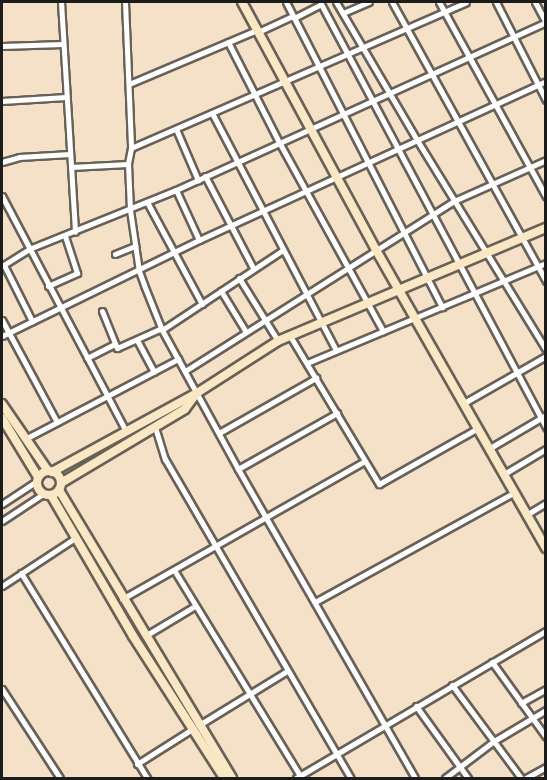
<!DOCTYPE html>
<style>
body{margin:0}
#map{position:relative;width:547px;height:780px;overflow:hidden;background:#f5e1c8;font-family:"Comic Neue",sans-serif}
div>[style]{position:absolute}
[style*='--x']{left:calc(var(--x)*1px);top:calc(var(--y)*1px);width:calc(var(--w)*1px);rotate:calc(var(--a)*1deg)}
.roads{filter:drop-shadow(2px 0 #686158) drop-shadow(-2px 0 #686158) drop-shadow(0 2px #686158) drop-shadow(0 -2px #686158)}
.street>*{height:5px;margin:-2.5px;padding:0 2.5px;transform-origin:2.5px;border-radius:2.5px;background:#fff}
.secondary>*{height:8px;margin:-4px;padding:0 4px;transform-origin:4px;border-radius:4px;background:#fae7c3}
.secondary>.ring{margin:-4px;padding:0;box-sizing:content-box;background:none;border:8px solid #fae7c3;border-radius:50%}
span{translate:-50% -50%;white-space:nowrap;text-align:center;line-height:1.15;-webkit-text-stroke:5px #fff;paint-order:stroke}
.frame{position:absolute;inset:0;border:3px solid #1c1c1c;pointer-events:none}
</style>
<div id="map">
<div class="roads">
<div class="street">
<i style="--x:61;--y:2;--w:230;--a:86.5"></i>
<i style="--x:125;--y:2;--w:146;--a:87.6"></i>
<i style="--x:131;--y:148;--w:16;--a:101"></i>
<i style="--x:128;--y:164;--w:46;--a:87.5"></i>
<i style="--x:130;--y:210;--w:62;--a:81.6"></i>
<i style="--x:139;--y:271;--w:15;--a:70"></i>
<i style="--x:144;--y:285;--w:48;--a:68.2"></i>
<i style="--x:162;--y:330;--w:158;--a:61.3"></i>
<i style="--x:238;--y:469;--w:356;--a:60.2"></i>
<i style="--x:286;--y:2;--w:343;--a:62.9"></i>
<i style="--x:336;--y:2;--w:160;--a:59.6"></i>
<i style="--x:417;--y:140;--w:246;--a:58.4"></i>
<i style="--x:392;--y:2;--w:319;--a:61.1"></i>
<i style="--x:439;--y:2;--w:222;--a:61.2"></i>
<i style="--x:496;--y:2;--w:110;--a:63"></i>
<i style="--x:535;--y:2;--w:24;--a:62"></i>
<i style="--x:343;--y:13;--w:28;--a:-23"></i>
<i style="--x:294;--y:18;--w:30;--a:-27"></i>
<i style="--x:321;--y:4;--w:480;--a:62"></i>
<i style="--x:258;--y:32;--w:38;--a:-25"></i>
<i style="--x:228;--y:42;--w:112;--a:63"></i>
<i style="--x:279;--y:142;--w:216;--a:61.2"></i>
<i style="--x:2;--y:46;--w:61;--a:-1.9"></i>
<i style="--x:129;--y:84;--w:139;--a:-22.9"></i>
<i style="--x:2;--y:101;--w:64;--a:-3.6"></i>
<i style="--x:212;--y:113;--w:267;--a:62.4"></i>
<i style="--x:176;--y:129;--w:56;--a:66.7"></i>
<i style="--x:131;--y:148;--w:365;--a:-23.5"></i>
<i style="--x:2;--y:162;--w:18;--a:-16"></i>
<i style="--x:19;--y:157;--w:51;--a:-3.4"></i>
<i style="--x:71;--y:167;--w:57;--a:-3"></i>
<i style="--x:205;--y:176;--w:104;--a:62.4"></i>
<i style="--x:176;--y:190;--w:55;--a:65.3"></i>
<i style="--x:2;--y:196;--w:266;--a:62.2"></i>
<i style="--x:147;--y:202;--w:116;--a:61.7"></i>
<i style="--x:115;--y:254;--w:22;--a:-22"></i>
<i style="--x:4;--y:265;--w:63;--a:63.4"></i>
<i style="--x:2;--y:266;--w:32;--a:-32"></i>
<i style="--x:29;--y:249;--w:158;--a:-21.9"></i>
<i style="--x:176;--y:190;--w:406;--a:-24.4"></i>
<i style="--x:239;--y:278;--w:74;--a:58.2"></i>
<i style="--x:48;--y:286;--w:32;--a:-24"></i>
<i style="--x:77;--y:273;--w:39;--a:-108"></i>
<i style="--x:221;--y:291;--w:48;--a:58.6"></i>
<i style="--x:102;--y:311;--w:40;--a:68"></i>
<i style="--x:117;--y:348;--w:49;--a:-24"></i>
<i style="--x:2;--y:320;--w:116;--a:61.7"></i>
<i style="--x:162;--y:330;--w:145;--a:-33.5"></i>
<i style="--x:2;--y:336;--w:219;--a:-26"></i>
<i style="--x:199;--y:240;--w:382;--a:-24.6"></i>
<i style="--x:290;--y:336;--w:173;--a:59"></i>
<i style="--x:379;--y:484;--w:114;--a:-29.5"></i>
<i style="--x:137;--y:340;--w:36;--a:62"></i>
<i style="--x:87;--y:358;--w:31;--a:-27"></i>
<i style="--x:307;--y:363;--w:259;--a:-22.7"></i>
<i style="--x:185;--y:371;--w:318;--a:-32.3"></i>
<i style="--x:454;--y:201;--w:101;--a:-24"></i>
<i style="--x:464;--y:403;--w:95;--a:-29.8"></i>
<i style="--x:155;--y:427;--w:34;--a:73"></i>
<i style="--x:165;--y:459;--w:369;--a:59.8"></i>
<i style="--x:219;--y:433;--w:112;--a:-29.6"></i>
<i style="--x:25;--y:439;--w:173;--a:-27.6"></i>
<i style="--x:490;--y:448;--w:65;--a:-30.5"></i>
<i style="--x:238;--y:469;--w:114;--a:-29.5"></i>
<i style="--x:504;--y:474;--w:49;--a:-30.8"></i>
<i style="--x:2;--y:504;--w:42;--a:-33.3"></i>
<i style="--x:526;--y:515;--w:23;--a:-31"></i>
<i style="--x:2;--y:521;--w:49;--a:-33.4"></i>
<i style="--x:174;--y:570;--w:241;--a:58.5"></i>
<i style="--x:21;--y:573;--w:241;--a:58.4"></i>
<i style="--x:2;--y:586;--w:87;--a:-33.3"></i>
<i style="--x:122;--y:599;--w:279;--a:-29.6"></i>
<i style="--x:315;--y:602;--w:228;--a:-28.8"></i>
<i style="--x:145;--y:636;--w:58;--a:-31"></i>
<i style="--x:492;--y:662;--w:92;--a:54.2"></i>
<i style="--x:452;--y:685;--w:116;--a:53.4"></i>
<i style="--x:2;--y:689;--w:106;--a:56.9"></i>
<i style="--x:521;--y:703;--w:29;--a:-29"></i>
<i style="--x:416;--y:706;--w:89;--a:54.2"></i>
<i style="--x:199;--y:725;--w:103;--a:-31.5"></i>
<i style="--x:137;--y:764;--w:67;--a:-32.3"></i>
<i style="--x:296;--y:778;--w:290;--a:-30.5"></i>
<i style="--x:445;--y:778;--w:61;--a:-37.1"></i>
<i style="--x:494;--y:741;--w:61;--a:-30.8"></i>
<i style="--x:526;--y:778;--w:23;--a:-29"></i>
</div>
<div class="secondary">
<i style="--x:242;--y:2;--w:282;--a:61.6"></i>
<i style="--x:376;--y:250;--w:343;--a:60.3"></i>
<i style="--x:2;--y:404;--w:81;--a:55.5"></i>
<i style="--x:2;--y:418;--w:69;--a:58.6"></i>
<i class="ring" style="left:37px;top:471px;width:16px;height:16px"></i>
<i style="--x:52;--y:472;--w:165;--a:-28.6"></i>
<i style="--x:197;--y:393;--w:96;--a:-32.7"></i>
<i style="--x:278;--y:341;--w:291;--a:-22.9"></i>
<i style="--x:61;--y:483;--w:144;--a:-30.8"></i>
<i style="--x:185;--y:409;--w:19;--a:-54"></i>
<i style="--x:59;--y:490;--w:336;--a:59"></i>
<i style="--x:51;--y:495;--w:163;--a:59.8"></i>
<i style="--x:133;--y:636;--w:169;--a:57.3"></i>
</div>
</div>
<div class="frame"></div>
</div>
